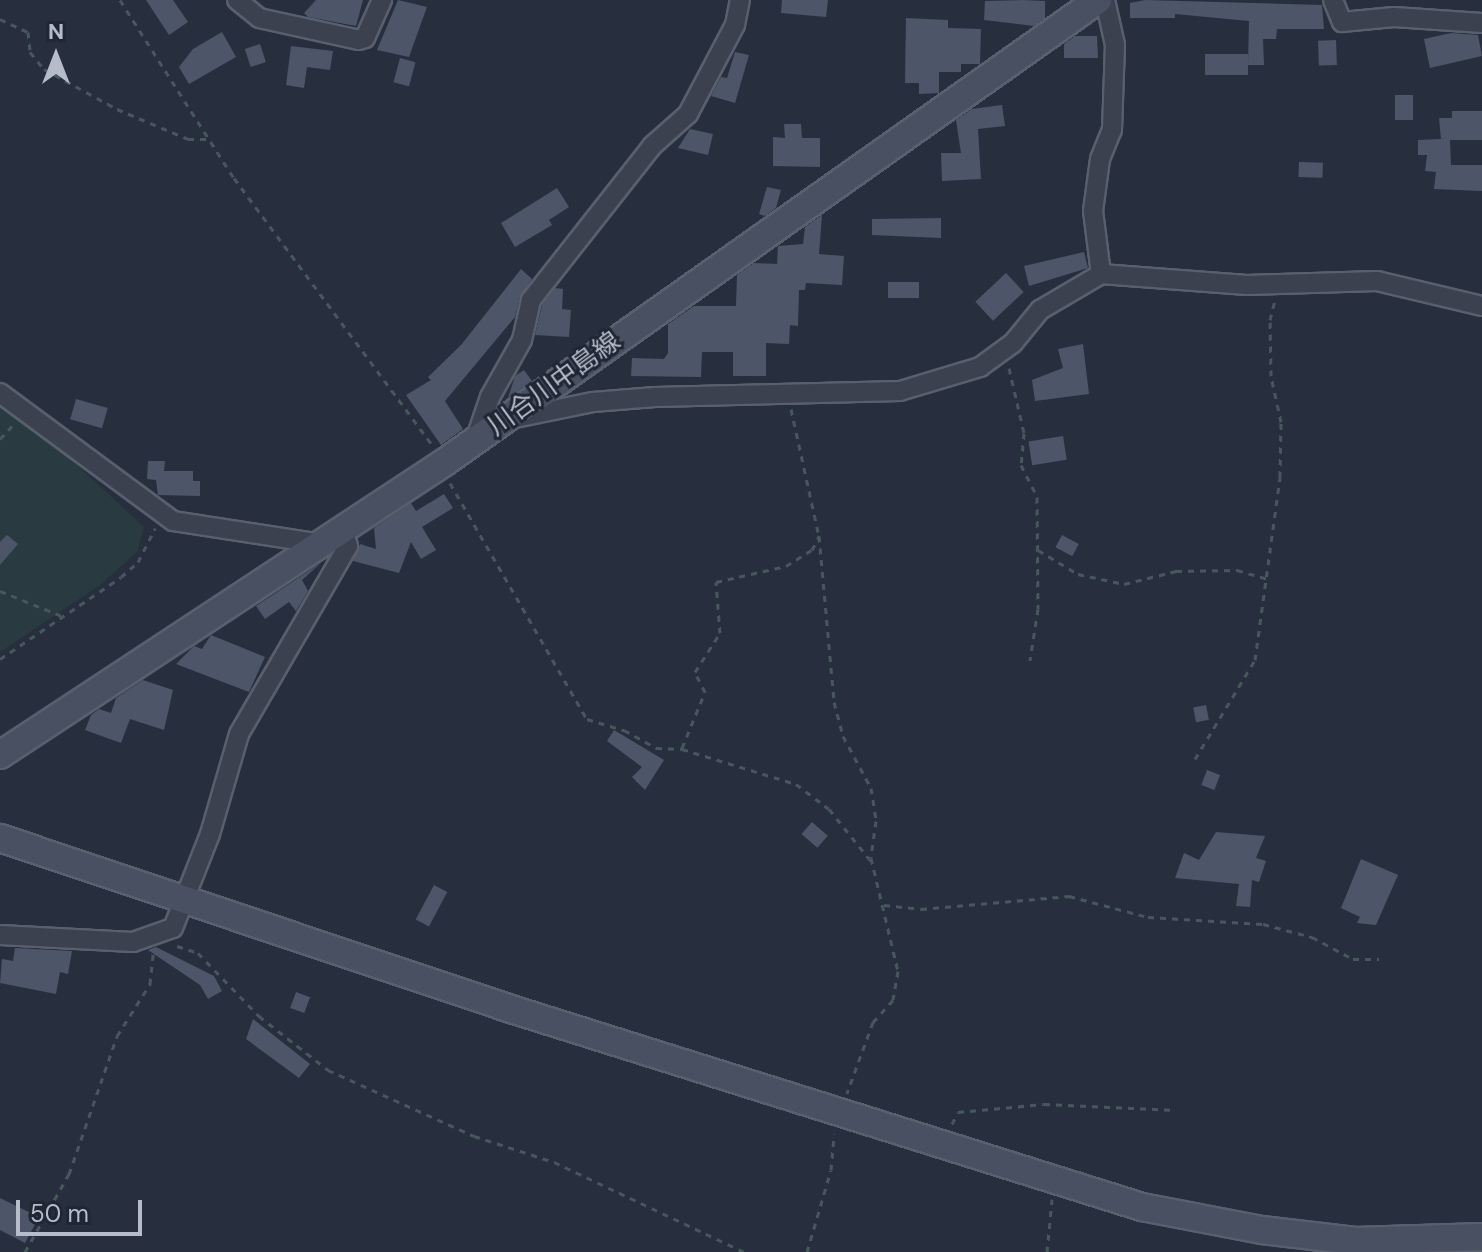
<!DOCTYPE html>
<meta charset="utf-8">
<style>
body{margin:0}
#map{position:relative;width:1482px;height:1252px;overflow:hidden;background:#272f3f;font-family:"DM Sans","Noto Sans JP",sans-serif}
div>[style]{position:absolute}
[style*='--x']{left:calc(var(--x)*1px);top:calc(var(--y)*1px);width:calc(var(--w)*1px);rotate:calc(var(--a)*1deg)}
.green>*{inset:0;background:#293b40}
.building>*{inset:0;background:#4d5568;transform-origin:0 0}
.path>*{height:3px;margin-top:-1.5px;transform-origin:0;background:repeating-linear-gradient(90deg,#47585d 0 6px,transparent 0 12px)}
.roads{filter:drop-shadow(2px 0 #585f6d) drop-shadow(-2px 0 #585f6d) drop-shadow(0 2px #585f6d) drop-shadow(0 -2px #585f6d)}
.street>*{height:18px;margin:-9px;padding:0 9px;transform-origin:9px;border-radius:9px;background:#3b414f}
.secondary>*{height:26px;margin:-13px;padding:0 13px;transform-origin:13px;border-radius:13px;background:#495062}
span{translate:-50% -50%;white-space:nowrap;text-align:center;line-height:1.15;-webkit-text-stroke:6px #1f2634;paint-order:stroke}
.street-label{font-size:26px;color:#b7bcca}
.north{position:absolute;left:16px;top:16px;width:80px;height:80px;-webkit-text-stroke:6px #1f2634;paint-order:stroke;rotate:0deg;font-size:22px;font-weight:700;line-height:32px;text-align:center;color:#b7bcca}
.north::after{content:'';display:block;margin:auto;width:28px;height:36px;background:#b7bcca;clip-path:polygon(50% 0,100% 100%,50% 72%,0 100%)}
.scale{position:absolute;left:16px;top:1200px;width:126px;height:36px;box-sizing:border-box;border:4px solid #b7bcca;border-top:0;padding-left:10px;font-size:24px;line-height:28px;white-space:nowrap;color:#b7bcca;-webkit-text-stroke:6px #1f2634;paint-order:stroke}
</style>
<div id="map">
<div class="green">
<i style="clip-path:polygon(0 402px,42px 433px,144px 527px,137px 552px,100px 585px,0 652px)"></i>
</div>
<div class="building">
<i style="clip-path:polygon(146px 0,173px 0,188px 22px,169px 35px)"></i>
<i style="clip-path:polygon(316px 0,363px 0,356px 26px,308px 17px,304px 13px)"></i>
<i style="clip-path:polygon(398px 0,427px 7px,409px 57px,377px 50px)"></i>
<i style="clip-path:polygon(782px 0,828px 0,826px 17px,781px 13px)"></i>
<i style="clip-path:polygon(1023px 0,1045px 1px,1045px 18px,1034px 26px,984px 20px,985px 1px)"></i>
<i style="clip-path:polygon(1145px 0,1322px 5px,1324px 29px,1277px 29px,1276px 39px,1263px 39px,1264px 65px,1248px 65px,1248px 75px,1205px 75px,1205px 54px,1248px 54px,1248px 64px,1249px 21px,1175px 14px,1175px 18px,1130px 18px,1130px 3px)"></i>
<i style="clip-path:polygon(906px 18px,948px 20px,948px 28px,981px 29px,980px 64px,961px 64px,961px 72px,939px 72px,939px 93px,919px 94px,919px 83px,905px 83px)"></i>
<i style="clip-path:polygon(222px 32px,236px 57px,189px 84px,179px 67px,193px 49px)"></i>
<i style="clip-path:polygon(1451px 33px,1478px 35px,1482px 56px,1430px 68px,1424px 39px)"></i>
<i style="clip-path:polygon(1075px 36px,1097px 36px,1098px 58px,1064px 58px,1064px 44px)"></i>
<i style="left:1336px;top:40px;width:25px;height:18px;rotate:88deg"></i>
<i style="left:260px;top:44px;width:19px;height:16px;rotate:72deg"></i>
<i style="clip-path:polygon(291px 46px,333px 51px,330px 70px,307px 67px,304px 88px,286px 85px)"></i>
<i style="clip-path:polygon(735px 52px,749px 55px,735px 103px,711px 96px,721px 77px,727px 78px)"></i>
<i style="left:400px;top:58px;width:16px;height:25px;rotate:15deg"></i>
<i style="left:1395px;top:95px;width:18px;height:25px"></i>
<i style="clip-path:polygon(1002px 105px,1005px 126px,978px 129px,981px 179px,942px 181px,941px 153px,961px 153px,956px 120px,972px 109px)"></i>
<i style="clip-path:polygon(1452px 111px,1482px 111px,1482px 140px,1450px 140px,1451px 165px,1482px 165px,1482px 191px,1434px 189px,1436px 172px,1425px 171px,1427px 155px,1418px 155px,1418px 140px,1441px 139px,1439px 118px,1452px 118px)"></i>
<i style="clip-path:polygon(784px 124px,801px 124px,802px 138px,820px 138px,820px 167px,773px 166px,773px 137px,785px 138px)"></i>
<i style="clip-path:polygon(690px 129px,713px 134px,708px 155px,678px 148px)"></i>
<i style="left:1299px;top:162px;width:24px;height:15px;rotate:2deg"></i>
<i style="clip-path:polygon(767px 187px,781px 190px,776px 208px,765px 216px,759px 214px)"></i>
<i style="clip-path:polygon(557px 188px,569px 207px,549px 220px,552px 225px,515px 247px,501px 223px)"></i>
<i style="clip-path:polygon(822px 215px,819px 254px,844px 256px,842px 285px,806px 283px,805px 290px,799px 290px,798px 326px,790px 325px,789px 344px,766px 343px,766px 376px,733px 376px,733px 352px,702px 352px,701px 377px,631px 376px,632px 358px,664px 359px,668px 353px,668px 324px,694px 306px,736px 306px,737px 275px,754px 263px,777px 264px,778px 246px,803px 244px,805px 227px)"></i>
<i style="clip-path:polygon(941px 218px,941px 238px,872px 235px,872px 219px)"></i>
<i style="clip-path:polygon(1084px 252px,1088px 268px,1029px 286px,1024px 266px)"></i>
<i style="clip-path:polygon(521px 269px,532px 279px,520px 297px,515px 317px,445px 401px,463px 429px,441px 445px,406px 395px,431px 380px,428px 377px,461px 345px)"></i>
<i style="left:1006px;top:273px;width:26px;height:42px;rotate:47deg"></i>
<i style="left:919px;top:282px;width:16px;height:31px;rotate:90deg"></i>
<i style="clip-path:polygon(555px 288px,563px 289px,562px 309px,571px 310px,569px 337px,535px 335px,542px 305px)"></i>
<i style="clip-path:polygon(1083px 344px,1089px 394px,1035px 401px,1032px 380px,1063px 368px,1058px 349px)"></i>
<i style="clip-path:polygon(524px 370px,532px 381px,508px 398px,515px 376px)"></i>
<i style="left:76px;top:399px;width:33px;height:21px;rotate:16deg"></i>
<i style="left:1063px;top:436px;width:24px;height:35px;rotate:81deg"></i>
<i style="clip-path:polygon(148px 461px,165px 461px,164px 471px,193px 471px,193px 481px,200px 481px,200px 496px,158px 495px,156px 480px,147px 479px)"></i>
<i style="clip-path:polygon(444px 494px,453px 508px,422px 527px,436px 550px,421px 559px,411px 542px,399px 573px,353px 561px,360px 544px,376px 549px,374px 528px,411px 503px,416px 511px)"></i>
<i style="clip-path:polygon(7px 535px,18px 544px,0 565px,0 542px)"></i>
<i style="left:1062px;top:535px;width:19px;height:14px;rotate:28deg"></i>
<i style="clip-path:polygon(321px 563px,302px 580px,308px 591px,296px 611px,289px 602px,265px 619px,256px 606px)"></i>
<i style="clip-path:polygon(211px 635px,265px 657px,249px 692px,176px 664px,194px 646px,202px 649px)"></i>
<i style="clip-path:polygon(143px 680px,173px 690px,164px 730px,130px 719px,121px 743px,85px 730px,91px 715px,99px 709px,111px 713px,116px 698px)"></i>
<i style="left:1206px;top:705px;width:15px;height:13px;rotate:79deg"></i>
<i style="clip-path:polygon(614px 730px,664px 760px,645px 790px,632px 777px,642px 767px,607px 741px)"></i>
<i style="left:1207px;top:770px;width:14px;height:16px;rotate:21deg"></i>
<i style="left:812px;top:822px;width:21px;height:16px;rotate:41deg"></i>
<i style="clip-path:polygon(1216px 832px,1265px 836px,1256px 858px,1266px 861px,1259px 882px,1252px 880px,1250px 907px,1236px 906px,1239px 884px,1175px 878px,1184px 853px,1199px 860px)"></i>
<i style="clip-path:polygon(1361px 859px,1398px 875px,1376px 925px,1357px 923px,1360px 917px,1341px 908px)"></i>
<i style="left:434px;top:885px;width:15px;height:39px;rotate:28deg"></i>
<i style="clip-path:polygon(156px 947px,214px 976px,222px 991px,208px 999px,200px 985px,148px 950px)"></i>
<i style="clip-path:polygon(15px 948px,72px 951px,68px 974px,60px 972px,56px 994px,0 983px,2px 959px,13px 961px)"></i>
<i style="left:296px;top:992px;width:15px;height:17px;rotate:20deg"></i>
<i style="clip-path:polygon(253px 1019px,310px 1064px,299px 1078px,246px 1039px)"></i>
<i style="clip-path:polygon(0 1198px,39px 1217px,25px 1243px,0 1230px)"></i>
</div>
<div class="path">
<i style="--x:120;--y:0;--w:211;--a:57.4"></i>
<i style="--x:234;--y:178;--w:332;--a:53.4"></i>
<i style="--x:0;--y:19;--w:31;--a:25"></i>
<i style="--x:28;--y:32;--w:20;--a:84"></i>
<i style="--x:30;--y:52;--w:22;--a:51"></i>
<i style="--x:44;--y:69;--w:83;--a:28.7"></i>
<i style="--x:117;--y:109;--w:77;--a:22.9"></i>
<i style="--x:188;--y:139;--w:22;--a:0"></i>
<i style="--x:1009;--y:368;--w:67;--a:77"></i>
<i style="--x:1024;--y:433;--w:32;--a:95"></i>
<i style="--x:1021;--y:465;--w:36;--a:63"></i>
<i style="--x:1037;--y:497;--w:112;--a:89.5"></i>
<i style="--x:1038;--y:609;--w:52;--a:98.9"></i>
<i style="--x:791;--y:409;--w:130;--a:77.6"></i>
<i style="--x:819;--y:536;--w:167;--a:84.8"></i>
<i style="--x:834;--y:702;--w:35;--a:75"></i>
<i style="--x:843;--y:736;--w:59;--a:61.7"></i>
<i style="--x:871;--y:788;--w:33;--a:81"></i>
<i style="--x:876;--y:821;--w:37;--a:98"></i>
<i style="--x:871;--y:858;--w:116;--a:76.6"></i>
<i style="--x:898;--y:971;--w:29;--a:100"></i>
<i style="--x:893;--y:1000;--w:30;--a:132"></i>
<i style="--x:873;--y:1022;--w:76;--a:110.1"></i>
<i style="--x:0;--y:439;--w:21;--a:-47"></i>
<i style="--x:450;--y:483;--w:273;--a:59.9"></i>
<i style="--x:587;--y:719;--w:39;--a:17"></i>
<i style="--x:624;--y:730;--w:37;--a:29"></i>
<i style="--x:656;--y:748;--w:26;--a:2"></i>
<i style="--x:682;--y:749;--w:119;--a:17.1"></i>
<i style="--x:796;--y:784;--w:41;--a:37.1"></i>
<i style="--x:829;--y:809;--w:67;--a:51.1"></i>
<i style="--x:1038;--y:550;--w:47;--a:31"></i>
<i style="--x:1078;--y:574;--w:47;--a:12.3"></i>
<i style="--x:1124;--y:584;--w:54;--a:-14"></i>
<i style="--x:1176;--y:571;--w:61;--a:-0.9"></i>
<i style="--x:1237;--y:570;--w:32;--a:16"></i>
<i style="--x:0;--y:591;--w:67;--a:22"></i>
<i style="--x:0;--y:659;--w:146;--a:-34.1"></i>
<i style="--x:121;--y:577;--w:23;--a:-41"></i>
<i style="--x:138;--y:562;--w:38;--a:-63"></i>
<i style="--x:682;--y:748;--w:61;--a:-67.7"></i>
<i style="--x:705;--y:692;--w:22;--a:-117"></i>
<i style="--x:695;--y:672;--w:46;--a:-57.3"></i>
<i style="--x:720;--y:633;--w:51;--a:-94.5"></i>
<i style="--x:716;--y:582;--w:72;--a:-12.9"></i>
<i style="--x:786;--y:566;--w:31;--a:-32"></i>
<i style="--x:812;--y:550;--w:16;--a:-63"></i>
<i style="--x:1195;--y:759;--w:116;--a:-58.8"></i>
<i style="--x:1255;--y:660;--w:185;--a:-82.2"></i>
<i style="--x:1280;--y:477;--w:55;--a:-89"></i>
<i style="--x:1281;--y:422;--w:47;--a:-102.3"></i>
<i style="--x:1271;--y:376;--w:56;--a:-91"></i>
<i style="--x:1270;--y:320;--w:21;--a:-76"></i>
<i style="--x:884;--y:905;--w:37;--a:6"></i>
<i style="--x:921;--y:909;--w:149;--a:-5"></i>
<i style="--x:1069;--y:896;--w:82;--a:14.9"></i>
<i style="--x:1148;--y:917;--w:115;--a:3.5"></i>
<i style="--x:1263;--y:924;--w:51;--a:14.9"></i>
<i style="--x:1312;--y:937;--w:47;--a:28.2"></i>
<i style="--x:1353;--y:959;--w:26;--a:0"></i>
<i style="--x:177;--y:946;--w:22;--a:18"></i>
<i style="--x:198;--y:953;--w:88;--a:45.9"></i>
<i style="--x:259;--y:1016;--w:88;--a:38"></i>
<i style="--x:328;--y:1070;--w:160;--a:24.3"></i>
<i style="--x:474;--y:1136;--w:84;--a:18"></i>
<i style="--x:554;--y:1162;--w:210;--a:25.3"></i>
<i style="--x:952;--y:1124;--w:13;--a:-63"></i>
<i style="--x:958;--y:1112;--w:86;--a:-5.3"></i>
<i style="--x:1044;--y:1104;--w:132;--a:2.6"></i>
<i style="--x:25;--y:1252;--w:90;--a:-60.6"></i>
<i style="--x:69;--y:1174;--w:146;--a:-70.8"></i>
<i style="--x:117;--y:1036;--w:62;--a:-57.6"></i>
<i style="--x:150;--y:984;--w:31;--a:-84"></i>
<i style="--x:807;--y:1252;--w:85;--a:-73.7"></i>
<i style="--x:831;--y:1170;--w:36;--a:-85"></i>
<i style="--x:1047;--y:1252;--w:53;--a:-84.6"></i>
</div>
<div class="roads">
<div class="street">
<i style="--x:237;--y:0;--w:28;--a:39"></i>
<i style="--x:259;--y:18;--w:102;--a:12.4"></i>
<i style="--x:359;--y:40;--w:6;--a:-18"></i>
<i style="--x:365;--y:38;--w:42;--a:-65.9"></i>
<i style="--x:1333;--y:0;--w:24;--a:68"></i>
<i style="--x:1342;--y:22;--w:52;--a:-5.5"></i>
<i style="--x:1394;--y:17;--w:88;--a:3.9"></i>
<i style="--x:1101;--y:274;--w:64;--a:-97.2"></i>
<i style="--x:1093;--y:211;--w:52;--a:-82.3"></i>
<i style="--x:1100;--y:159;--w:31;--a:-68"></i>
<i style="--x:1112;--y:130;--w:85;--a:-88"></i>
<i style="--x:1115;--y:45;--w:46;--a:-102.5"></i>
<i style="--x:0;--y:393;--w:215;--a:36.5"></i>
<i style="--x:173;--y:521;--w:151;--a:8.8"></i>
<i style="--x:515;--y:418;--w:80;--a:-11.6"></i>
<i style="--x:593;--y:402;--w:62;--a:-4.6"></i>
<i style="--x:655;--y:397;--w:245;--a:-1.4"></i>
<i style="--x:900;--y:391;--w:84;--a:-16.7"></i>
<i style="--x:980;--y:367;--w:41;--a:-36"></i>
<i style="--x:1013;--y:343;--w:43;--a:-50.7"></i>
<i style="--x:1040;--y:310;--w:71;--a:-30.5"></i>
<i style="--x:1101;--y:274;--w:146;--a:4.3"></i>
<i style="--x:1247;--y:285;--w:130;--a:-1.8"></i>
<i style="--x:1377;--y:281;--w:108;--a:13.4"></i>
<i style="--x:475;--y:441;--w:46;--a:-71.2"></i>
<i style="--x:490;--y:397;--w:65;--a:-60.7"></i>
<i style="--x:522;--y:340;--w:41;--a:-77.3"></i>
<i style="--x:531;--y:300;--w:196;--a:-51.8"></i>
<i style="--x:652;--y:146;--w:48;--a:-41.6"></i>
<i style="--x:688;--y:114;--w:101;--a:-62.2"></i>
<i style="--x:735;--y:25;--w:25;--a:-79"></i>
<i style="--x:0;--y:935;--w:133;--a:3"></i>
<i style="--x:133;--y:942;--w:42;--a:-19.3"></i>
<i style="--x:173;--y:928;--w:101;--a:-68.5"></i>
<i style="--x:210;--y:834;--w:104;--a:-73.8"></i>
<i style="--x:239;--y:734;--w:217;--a:-59.9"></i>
<i style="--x:348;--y:546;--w:16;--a:-108"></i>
</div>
<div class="secondary">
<i style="--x:0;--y:755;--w:533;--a:-33.36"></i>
<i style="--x:445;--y:462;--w:800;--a:-35.28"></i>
<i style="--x:0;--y:838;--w:542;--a:18.5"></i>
<i style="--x:514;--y:1010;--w:658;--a:17.42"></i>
<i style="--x:1142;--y:1207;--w:122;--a:10.9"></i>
<i style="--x:1262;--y:1230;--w:94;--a:6.7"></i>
<i style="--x:1355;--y:1241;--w:127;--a:-1.8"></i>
</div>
</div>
<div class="street-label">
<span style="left:554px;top:384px;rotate:-36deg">川合川中島線</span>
</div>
<div class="north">N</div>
<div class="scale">50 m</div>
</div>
